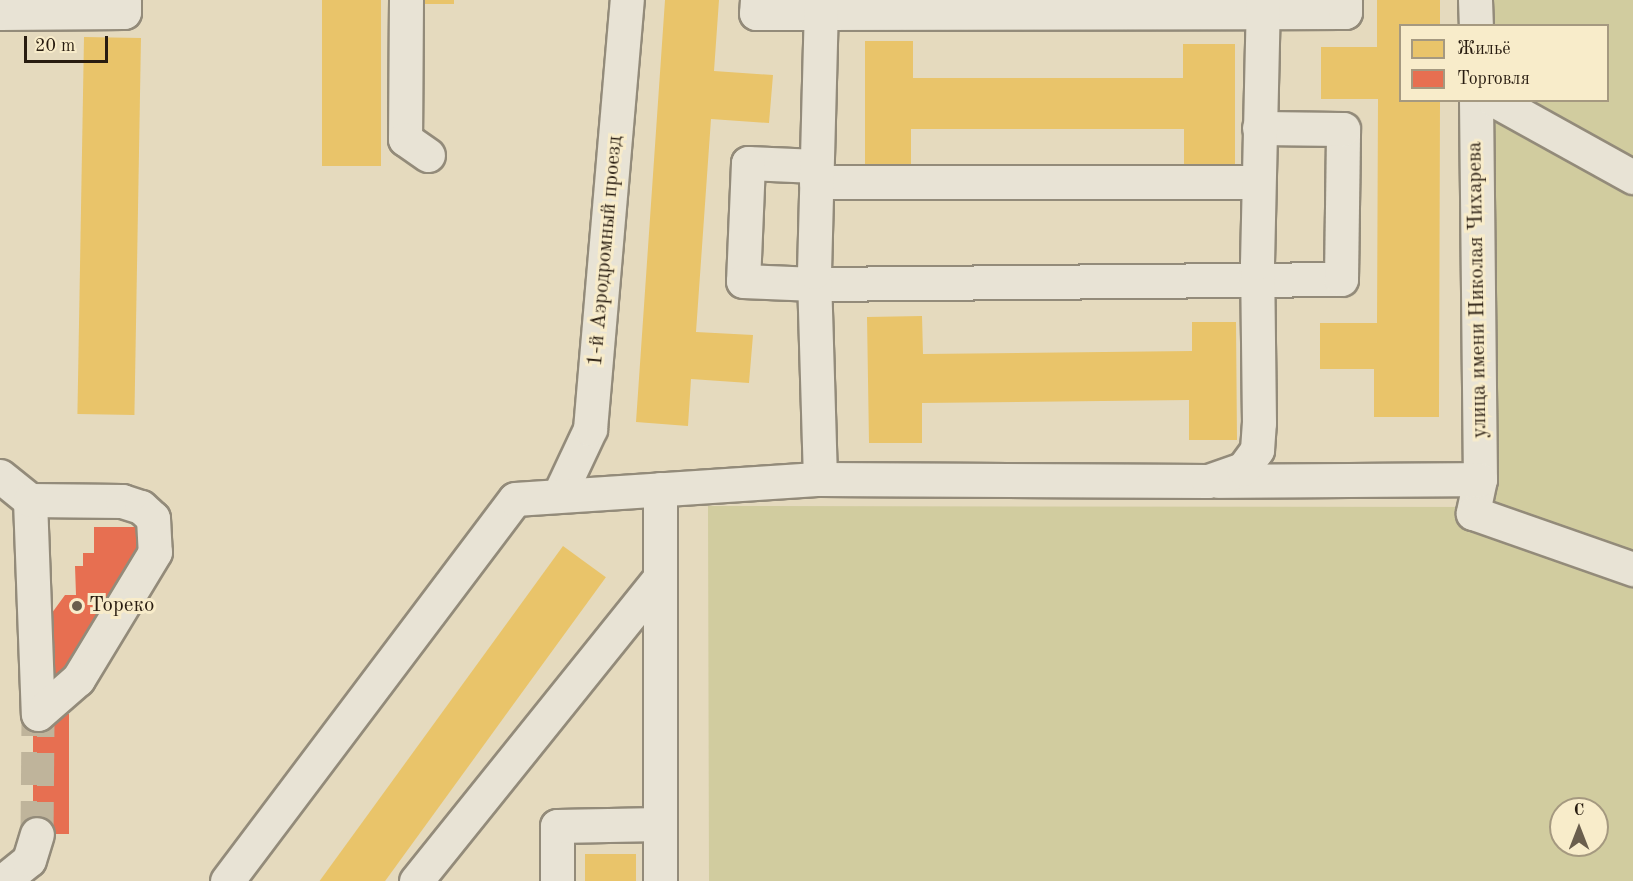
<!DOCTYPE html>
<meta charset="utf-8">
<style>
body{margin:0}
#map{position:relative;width:1633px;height:881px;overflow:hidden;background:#e5dabe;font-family:"Old Standard TT",serif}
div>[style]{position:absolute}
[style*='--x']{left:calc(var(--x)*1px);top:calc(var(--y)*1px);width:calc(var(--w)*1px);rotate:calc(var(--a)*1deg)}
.green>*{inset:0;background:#d1cc9f}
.homes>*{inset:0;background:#e9c46a;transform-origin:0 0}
.shops>*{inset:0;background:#e76f51;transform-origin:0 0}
.minor-tunnel>*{height:33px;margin-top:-16.5px;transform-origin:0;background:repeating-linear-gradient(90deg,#bfb49b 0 33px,transparent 0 49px)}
.roads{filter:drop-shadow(2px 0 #938b7a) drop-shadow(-2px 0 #938b7a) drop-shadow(0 2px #938b7a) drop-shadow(0 -2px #938b7a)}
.minor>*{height:33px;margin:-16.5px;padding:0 16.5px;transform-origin:16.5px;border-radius:16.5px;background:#e8e3d5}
.dots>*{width:16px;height:16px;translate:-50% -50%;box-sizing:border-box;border:3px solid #f8ecca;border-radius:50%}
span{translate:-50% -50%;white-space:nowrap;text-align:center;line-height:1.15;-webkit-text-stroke:6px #f8ecca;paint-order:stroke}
.street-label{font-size:21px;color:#281c10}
.poi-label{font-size:21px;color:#281c10}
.left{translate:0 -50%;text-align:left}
.legend{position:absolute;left:1399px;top:24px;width:210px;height:78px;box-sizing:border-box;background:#f8ecca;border:2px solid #a59980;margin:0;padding:8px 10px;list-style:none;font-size:18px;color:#281c10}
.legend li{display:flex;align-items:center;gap:12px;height:30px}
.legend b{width:30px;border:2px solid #a59980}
.north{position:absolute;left:1549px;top:797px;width:60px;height:60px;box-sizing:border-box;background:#f8ecca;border:2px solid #a59980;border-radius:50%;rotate:0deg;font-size:16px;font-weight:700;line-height:24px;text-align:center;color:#281c10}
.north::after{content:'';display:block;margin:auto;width:21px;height:27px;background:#6a5e4d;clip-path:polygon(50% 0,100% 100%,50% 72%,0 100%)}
.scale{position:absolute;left:24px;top:36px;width:84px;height:27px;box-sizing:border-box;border:3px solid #281c10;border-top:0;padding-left:8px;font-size:18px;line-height:21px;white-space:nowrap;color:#281c10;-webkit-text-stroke:4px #f8ecca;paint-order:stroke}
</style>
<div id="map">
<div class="green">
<i style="clip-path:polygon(evenodd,1484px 0,1633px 0,1633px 881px,709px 881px,708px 506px,1493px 507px,1486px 101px,1608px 100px,1608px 26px,1485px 25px,1484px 0,1561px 809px,1597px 809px,1597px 845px,1561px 845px,1561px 809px)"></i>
</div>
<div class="homes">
<i style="left:322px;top:0;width:59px;height:166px"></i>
<i style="left:423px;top:0;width:31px;height:4px"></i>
<i style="clip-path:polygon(665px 0,719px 0,714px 71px,773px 75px,769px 123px,711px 119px,696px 332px,753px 335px,749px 383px,691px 379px,688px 426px,636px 422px)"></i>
<i style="clip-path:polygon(1377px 0,1440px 0,1440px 26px,1400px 26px,1400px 100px,1440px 100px,1439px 417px,1374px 417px,1374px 369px,1320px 369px,1320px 323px,1377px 323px,1378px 99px,1321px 99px,1321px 47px,1377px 47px)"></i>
<i style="left:84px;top:37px;width:57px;height:377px;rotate:1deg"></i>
<i style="clip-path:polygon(865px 41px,913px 41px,913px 78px,1183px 78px,1183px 44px,1235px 44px,1235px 166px,1184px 166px,1184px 129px,911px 129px,911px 165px,865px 165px)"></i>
<i style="clip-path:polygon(922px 316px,923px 354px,1192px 351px,1192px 322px,1236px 322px,1237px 440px,1189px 440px,1189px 400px,922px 403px,922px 443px,869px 443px,867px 317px)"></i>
<i style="left:563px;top:546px;width:53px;height:417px;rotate:36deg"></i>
<i style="left:585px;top:854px;width:51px;height:27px"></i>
</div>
<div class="shops">
<i style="clip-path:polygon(94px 527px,147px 527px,147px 559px,58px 683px,48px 669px,49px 617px,65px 595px,76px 595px,75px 566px,83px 566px,83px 553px,94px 553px)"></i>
<i style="left:33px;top:714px;width:36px;height:120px"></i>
</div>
<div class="minor-tunnel">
<i style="--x:37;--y:834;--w:120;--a:-89.5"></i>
</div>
<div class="roads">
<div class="minor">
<i style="--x:406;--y:0;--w:139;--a:90.4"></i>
<i style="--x:405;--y:139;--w:28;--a:35"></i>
<i style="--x:757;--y:0;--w:13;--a:94"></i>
<i style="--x:756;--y:13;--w:64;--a:0"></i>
<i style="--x:820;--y:13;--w:525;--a:-0.11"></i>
<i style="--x:1345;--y:12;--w:12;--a:-90"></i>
<i style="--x:1475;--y:0;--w:26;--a:88"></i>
<i style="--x:0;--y:13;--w:124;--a:-0.5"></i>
<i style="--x:124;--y:12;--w:12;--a:-90"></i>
<i style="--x:1476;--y:100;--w:379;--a:89.4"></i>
<i style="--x:1480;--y:479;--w:35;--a:102"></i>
<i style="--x:1473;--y:513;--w:170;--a:19.3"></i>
<i style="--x:1494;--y:100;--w:159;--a:29"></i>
<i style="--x:816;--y:166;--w:68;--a:-177.5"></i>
<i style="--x:748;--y:163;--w:118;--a:92.4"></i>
<i style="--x:743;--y:281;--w:72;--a:2.4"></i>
<i style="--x:815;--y:284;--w:526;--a:-0.54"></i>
<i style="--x:1341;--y:279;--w:150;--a:-89.2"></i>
<i style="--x:1343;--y:129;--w:84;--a:-179.3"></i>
<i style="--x:816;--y:182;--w:442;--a:0"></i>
<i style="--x:0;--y:476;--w:38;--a:39"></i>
<i style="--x:30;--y:500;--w:214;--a:87.9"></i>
<i style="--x:820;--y:479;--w:207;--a:-91.7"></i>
<i style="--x:814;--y:272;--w:272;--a:-88.5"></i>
<i style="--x:1218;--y:481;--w:262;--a:-0.4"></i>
<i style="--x:559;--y:495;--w:73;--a:-64.8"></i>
<i style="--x:590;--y:429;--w:431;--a:-85.1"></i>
<i style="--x:30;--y:500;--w:92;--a:0.6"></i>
<i style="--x:122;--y:501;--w:20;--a:18"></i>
<i style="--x:141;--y:507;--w:16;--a:43"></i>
<i style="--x:153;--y:518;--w:34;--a:87"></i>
<i style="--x:155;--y:552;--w:149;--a:121.2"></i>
<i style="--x:78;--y:679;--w:53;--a:138.8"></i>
<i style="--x:3;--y:881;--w:33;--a:-39"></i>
<i style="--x:29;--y:860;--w:27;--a:-73"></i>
<i style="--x:227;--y:881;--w:478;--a:-53"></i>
<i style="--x:515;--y:499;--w:306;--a:-3.8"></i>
<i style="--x:820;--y:479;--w:388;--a:0.3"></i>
<i style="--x:1208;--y:481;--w:37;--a:-19"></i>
<i style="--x:1243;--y:469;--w:24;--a:-54"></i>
<i style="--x:1257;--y:450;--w:27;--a:-86"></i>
<i style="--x:1259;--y:423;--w:160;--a:-90.7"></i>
<i style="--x:1257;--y:263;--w:263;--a:-88.7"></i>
<i style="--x:416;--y:881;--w:389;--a:-51.2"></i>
<i style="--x:557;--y:881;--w:55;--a:-90"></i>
<i style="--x:557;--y:826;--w:103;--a:-1.1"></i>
<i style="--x:660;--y:881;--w:392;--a:-90"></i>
</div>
</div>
<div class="dots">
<i style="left:77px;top:606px;background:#6a5e4d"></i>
</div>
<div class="street-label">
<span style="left:606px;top:251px;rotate:-85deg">1-й Аэродромный проезд</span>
<span style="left:1478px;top:290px;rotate:-91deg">улица имени Николая Чихарева</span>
</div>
<div class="poi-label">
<span class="left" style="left:89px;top:606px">Тореко</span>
</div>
<ul class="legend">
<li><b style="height:16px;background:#e9c46a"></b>Жильё</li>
<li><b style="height:16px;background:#e76f51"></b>Торговля</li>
</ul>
<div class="north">С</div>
<div class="scale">20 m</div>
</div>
